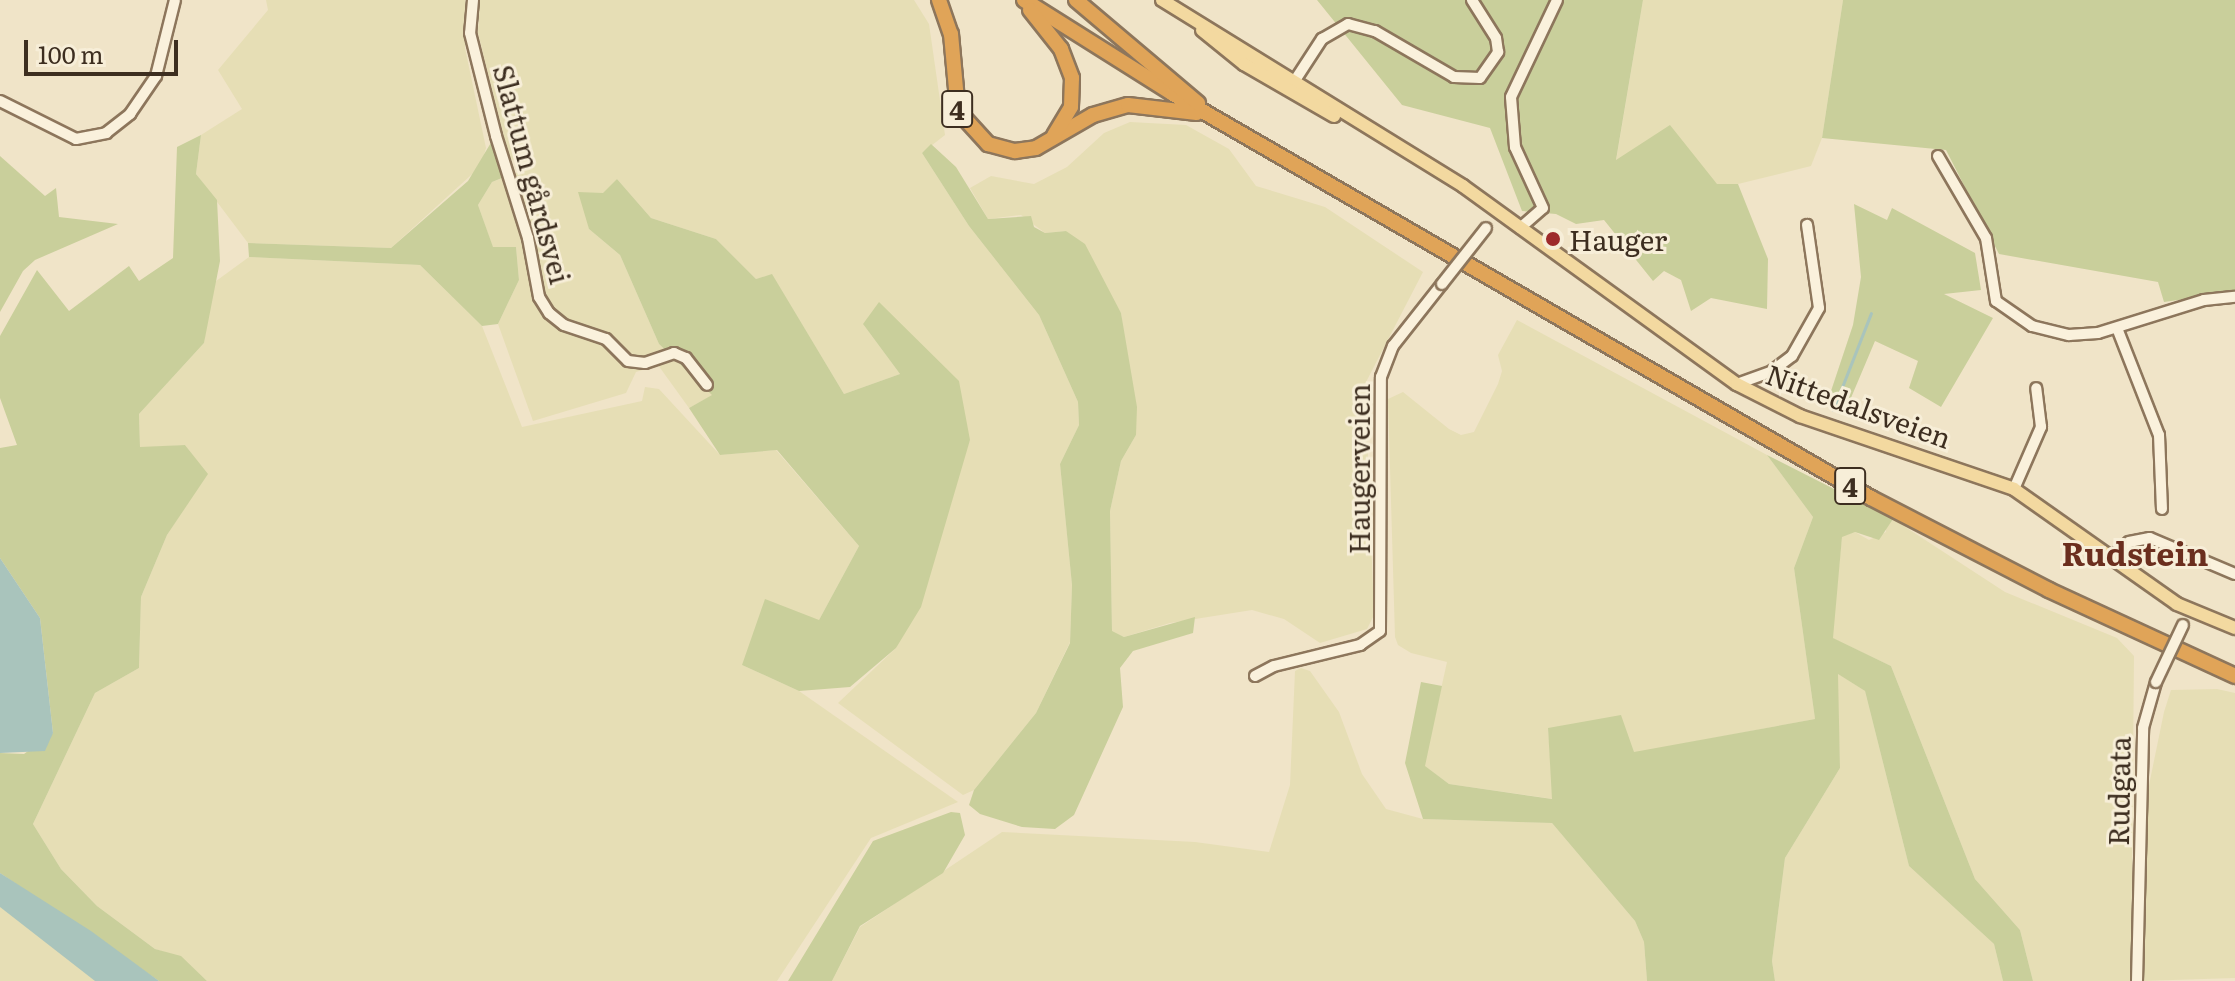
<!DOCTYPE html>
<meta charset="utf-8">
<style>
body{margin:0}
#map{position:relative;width:2235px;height:981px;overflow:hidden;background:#f0e4c8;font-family:Literata,serif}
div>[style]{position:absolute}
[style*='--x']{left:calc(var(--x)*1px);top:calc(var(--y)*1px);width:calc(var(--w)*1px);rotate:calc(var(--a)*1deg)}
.farmland>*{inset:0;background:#e6deb5}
.green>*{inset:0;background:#c9cf9b}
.water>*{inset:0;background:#a9c4bc}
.stream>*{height:3px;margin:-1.5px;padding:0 1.5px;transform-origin:1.5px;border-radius:1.5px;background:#a9c4bc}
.roads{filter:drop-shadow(2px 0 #8d765c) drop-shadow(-2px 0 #8d765c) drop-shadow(0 2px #8d765c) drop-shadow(0 -2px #8d765c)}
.minor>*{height:10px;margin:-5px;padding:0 5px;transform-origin:5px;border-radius:5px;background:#faf1dc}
.major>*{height:12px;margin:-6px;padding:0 6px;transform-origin:6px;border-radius:6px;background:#f3d9a0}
.highway>*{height:14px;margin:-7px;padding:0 7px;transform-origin:7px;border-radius:7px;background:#e0a458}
.bridges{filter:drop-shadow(2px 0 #8d765c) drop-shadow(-2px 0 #8d765c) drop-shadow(0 2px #8d765c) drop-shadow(0 -2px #8d765c)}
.minor-bridge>*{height:10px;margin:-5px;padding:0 5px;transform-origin:5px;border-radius:5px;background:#faf1dc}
.dots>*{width:22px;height:22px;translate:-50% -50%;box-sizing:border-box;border:4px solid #f7eed8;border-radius:50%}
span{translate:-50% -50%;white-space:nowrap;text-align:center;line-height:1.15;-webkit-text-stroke:6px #f7eed8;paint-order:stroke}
.shield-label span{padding:2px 6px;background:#f7eed8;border:2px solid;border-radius:6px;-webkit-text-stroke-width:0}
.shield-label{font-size:26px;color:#3d2e20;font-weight:700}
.street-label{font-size:28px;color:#3d2e20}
.poi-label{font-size:28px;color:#3d2e20}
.left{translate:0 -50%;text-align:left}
.quarter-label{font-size:32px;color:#6b2e1e;font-weight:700}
.scale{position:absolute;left:24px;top:40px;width:154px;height:36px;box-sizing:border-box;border:4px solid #3d2e20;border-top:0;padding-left:10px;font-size:24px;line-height:28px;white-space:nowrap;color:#3d2e20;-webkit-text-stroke:6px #f7eed8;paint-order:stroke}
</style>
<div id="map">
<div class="farmland">
<i style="clip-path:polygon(266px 0,465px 0,465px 48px,486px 148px,481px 166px,391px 248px,248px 243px,196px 174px,201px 135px,242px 109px,218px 70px,268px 10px)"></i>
<i style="clip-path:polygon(480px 0,914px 0,929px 24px,945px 135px,922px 153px,969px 226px,1039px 315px,1078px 402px,1079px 425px,1060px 464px,1072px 585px,1070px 642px,1036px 713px,974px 790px,963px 795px,838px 703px,896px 648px,970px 440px,863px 324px,900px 374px,844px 394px,772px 275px,756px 279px,716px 239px,651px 218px,617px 179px,589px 229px,620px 255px,659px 344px,713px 395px,689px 408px,658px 365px,636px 372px,626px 393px,533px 421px,498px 324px,519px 280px,516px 247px,493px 248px,478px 205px,492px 182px,530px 168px,509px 158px,478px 33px)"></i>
<i style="clip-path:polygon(1643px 0,1843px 0,1822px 138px,1811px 166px,1738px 184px,1717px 184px,1616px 161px)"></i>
<i style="clip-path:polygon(1130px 122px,1186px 125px,1229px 149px,1256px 186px,1325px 207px,1423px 272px,1365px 384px,1374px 615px,1367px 629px,1320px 643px,1284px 619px,1252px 610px,1170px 623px,1124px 637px,1112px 632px,1110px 511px,1121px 461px,1136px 435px,1121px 313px,1066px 231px,1045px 233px,1021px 215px,988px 219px,970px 188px,991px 176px,1034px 184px,1067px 167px,1104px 133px)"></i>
<i style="clip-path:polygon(249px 257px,420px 265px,482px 326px,522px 427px,642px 401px,645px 387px,659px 389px,720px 455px,776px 450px,859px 546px,819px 620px,742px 665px,799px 691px,958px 802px,871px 838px,777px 981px,207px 981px,181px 957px,155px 949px,97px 906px,61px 869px,33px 824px,95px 693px,139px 668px,141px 597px,167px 535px,207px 474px,185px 445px,140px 448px,139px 414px,204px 343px,212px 284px)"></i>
<i style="clip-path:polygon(1517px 320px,1767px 455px,1813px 517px,1794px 568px,1815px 719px,1634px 753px,1548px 728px,1553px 799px,1449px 784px,1424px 766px,1447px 662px,1411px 653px,1398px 645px,1395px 637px,1388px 399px,1403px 392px,1449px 429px,1461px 435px,1474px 432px,1498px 384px,1502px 371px,1498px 355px)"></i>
<i style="clip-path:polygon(1893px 519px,2005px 592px,2117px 638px,2134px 656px,2131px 981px,2033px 981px,2020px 930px,1975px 879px,1891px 666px,1832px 638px,1842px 536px,1855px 532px,1869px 540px,1886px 532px,1886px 522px)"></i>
<i style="clip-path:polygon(1301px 668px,1310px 671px,1339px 712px,1362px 774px,1386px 809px,1423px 819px,1552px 823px,1635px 921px,1644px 942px,1647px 981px,832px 981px,860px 927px,1002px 832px,1195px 842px,1269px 852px,1290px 785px,1295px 671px)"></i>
<i style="clip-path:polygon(1837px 673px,1865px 691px,1909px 866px,1994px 944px,2003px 981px,1775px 981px,1772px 961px,1785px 858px,1840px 768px)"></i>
<i style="clip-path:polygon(2217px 689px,2235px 693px,2235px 978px,2141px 981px,2148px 790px,2164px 712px,2171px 690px)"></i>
<i style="clip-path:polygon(0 906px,110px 981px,0 981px)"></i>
</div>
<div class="green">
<i style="clip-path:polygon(1317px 0,1643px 0,1616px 160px,1670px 125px,1717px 184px,1738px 184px,1768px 259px,1767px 309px,1711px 298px,1691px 311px,1681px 280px,1664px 271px,1653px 281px,1604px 220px,1576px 224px,1556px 214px,1522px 211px,1490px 128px,1402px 105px)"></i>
<i style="clip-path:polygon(1843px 0,2235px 0,2235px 292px,2164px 302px,2158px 282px,1999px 254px,1946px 150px,1822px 138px)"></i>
<i style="clip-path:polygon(201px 135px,196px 174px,217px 200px,220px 261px,204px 343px,139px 414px,140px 447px,185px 445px,208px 474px,167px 535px,141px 597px,139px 668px,95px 693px,33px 824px,61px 869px,97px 906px,155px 949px,181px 956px,207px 981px,159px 981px,0 873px,0 753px,24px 754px,53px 733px,40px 618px,0 558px,0 448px,17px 445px,0 398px,0 336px,37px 270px,69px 311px,129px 266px,139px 281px,173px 258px,177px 147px)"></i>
<i style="clip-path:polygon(492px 141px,502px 178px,492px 182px,478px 205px,493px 247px,516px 247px,519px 280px,498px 324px,482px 326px,420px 265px,249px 257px,248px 243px,391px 248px,468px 181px)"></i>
<i style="clip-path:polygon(931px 144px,956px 167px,988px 219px,1031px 216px,1034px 227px,1045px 233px,1066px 231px,1085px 244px,1121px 313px,1137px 407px,1136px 435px,1121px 461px,1110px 511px,1112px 631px,1124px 637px,1195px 617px,1193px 633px,1133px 651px,1120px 668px,1123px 707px,1074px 815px,1055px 829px,1022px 827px,980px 814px,969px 805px,974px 790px,1036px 713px,1070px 643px,1072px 585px,1060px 464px,1079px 425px,1078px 402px,1039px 315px,969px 226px,922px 153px)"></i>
<i style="clip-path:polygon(0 156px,45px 196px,56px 188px,59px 217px,118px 224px,35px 260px,23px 271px,0 312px)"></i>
<i style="clip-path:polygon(617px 179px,651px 218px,716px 239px,756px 279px,772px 274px,844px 394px,900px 374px,863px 324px,879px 302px,959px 381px,970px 440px,921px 607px,896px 648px,850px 687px,799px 691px,742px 665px,765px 599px,819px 620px,859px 546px,777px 450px,720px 455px,689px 408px,712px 395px,659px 344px,620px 255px,589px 229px,578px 192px,603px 193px)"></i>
<i style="clip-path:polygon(1854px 204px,1887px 220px,1892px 208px,1975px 253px,1981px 290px,1944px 294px,1993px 318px,1941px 407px,1909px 388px,1918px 361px,1875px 341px,1845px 412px,1827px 403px,1853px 325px,1861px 277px)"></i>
<i style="clip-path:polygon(1767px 455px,1893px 519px,1879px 540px,1855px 532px,1842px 537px,1833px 638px,1891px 666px,1975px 879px,2020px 930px,2033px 981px,2003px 981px,1994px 944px,1909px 866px,1865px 691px,1838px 674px,1840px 768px,1785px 858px,1772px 961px,1775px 981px,1647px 981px,1644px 942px,1635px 921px,1552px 823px,1423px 819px,1405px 763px,1421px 682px,1442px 686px,1425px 766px,1449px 784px,1552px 799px,1548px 728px,1621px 715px,1634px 752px,1815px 719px,1794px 568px,1813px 517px)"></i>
<i style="clip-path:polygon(951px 812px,960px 813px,965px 835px,943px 873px,860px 926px,832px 981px,788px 981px,873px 841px)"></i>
</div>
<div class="water">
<i style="clip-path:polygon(0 558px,40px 618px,53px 733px,45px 751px,0 753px)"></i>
<i style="clip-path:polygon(0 873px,91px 931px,159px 981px,95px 981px,0 907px)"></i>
</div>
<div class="stream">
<i style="--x:1833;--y:410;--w:104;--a:-68.6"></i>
</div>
<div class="roads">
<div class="minor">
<i style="--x:473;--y:0;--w:33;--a:95"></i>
<i style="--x:470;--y:33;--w:106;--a:75.8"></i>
<i style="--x:496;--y:136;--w:107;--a:72.6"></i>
<i style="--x:528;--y:238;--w:60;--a:79.4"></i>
<i style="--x:539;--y:297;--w:19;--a:58"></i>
<i style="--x:549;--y:313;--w:19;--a:39"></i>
<i style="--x:564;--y:325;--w:44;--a:18.4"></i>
<i style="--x:606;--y:339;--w:31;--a:45"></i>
<i style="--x:628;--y:361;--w:17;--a:7"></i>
<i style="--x:645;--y:363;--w:31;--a:-19"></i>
<i style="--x:674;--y:353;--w:13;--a:23"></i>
<i style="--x:686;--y:358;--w:34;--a:52"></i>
<i style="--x:1290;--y:88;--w:59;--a:-56.9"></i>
<i style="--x:1322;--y:39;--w:30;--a:-30"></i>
<i style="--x:1348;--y:24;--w:28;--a:15"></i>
<i style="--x:1375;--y:31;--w:91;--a:30.2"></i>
<i style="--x:1454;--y:77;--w:26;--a:2"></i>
<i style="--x:1480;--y:78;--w:32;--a:-55"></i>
<i style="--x:1498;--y:52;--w:14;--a:-98"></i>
<i style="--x:1496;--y:38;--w:45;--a:-122.3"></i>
<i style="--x:0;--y:101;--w:85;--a:26.6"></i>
<i style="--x:76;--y:139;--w:31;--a:-11"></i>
<i style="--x:106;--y:133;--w:31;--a:-38"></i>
<i style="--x:130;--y:114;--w:46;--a:-55.6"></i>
<i style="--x:156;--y:76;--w:78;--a:-76"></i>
<i style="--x:1938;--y:156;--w:95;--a:59.7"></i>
<i style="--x:1986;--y:238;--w:64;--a:81"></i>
<i style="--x:1996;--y:301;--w:44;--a:34.8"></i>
<i style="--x:2032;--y:326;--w:38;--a:14"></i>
<i style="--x:2069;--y:335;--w:29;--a:-4"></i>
<i style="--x:2098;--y:333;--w:111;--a:-17.3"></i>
<i style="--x:2204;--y:300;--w:31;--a:-6"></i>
<i style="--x:1520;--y:228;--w:30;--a:-41"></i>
<i style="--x:1543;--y:208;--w:67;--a:-114.7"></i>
<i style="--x:1515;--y:147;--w:50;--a:-94.6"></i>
<i style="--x:1511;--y:97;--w:107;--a:-64.6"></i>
<i style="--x:2117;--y:328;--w:115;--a:68.6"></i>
<i style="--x:2159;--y:435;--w:74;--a:87.7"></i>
<i style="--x:1737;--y:384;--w:37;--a:-20"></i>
<i style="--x:1772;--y:371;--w:25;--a:-37"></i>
<i style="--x:1792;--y:356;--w:55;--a:-60.6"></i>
<i style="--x:1819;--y:308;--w:84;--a:-98.2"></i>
<i style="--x:2014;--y:489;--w:68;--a:-66.5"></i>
<i style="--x:2041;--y:427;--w:39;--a:-97"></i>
<i style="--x:2113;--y:556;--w:21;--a:-41"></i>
<i style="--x:2129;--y:542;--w:21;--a:-11"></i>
<i style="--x:2150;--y:538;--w:92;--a:23"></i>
<i style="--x:1255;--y:676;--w:21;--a:-28"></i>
<i style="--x:1274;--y:666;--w:89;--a:-13.7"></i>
<i style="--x:1360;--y:645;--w:24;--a:-35"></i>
<i style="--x:1380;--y:631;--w:254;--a:-89.8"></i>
<i style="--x:1381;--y:377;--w:33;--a:-69"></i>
<i style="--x:1393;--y:346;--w:79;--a:-51.7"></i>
<i style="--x:2137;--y:981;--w:253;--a:-88.6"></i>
<i style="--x:2143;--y:728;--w:48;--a:-74.2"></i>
</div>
<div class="major">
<i style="--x:1162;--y:0;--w:354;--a:31.7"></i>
<i style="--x:1463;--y:186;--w:338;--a:35.9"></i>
<i style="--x:1737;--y:384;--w:71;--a:26.9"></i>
<i style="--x:1800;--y:416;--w:226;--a:18.8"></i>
<i style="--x:2014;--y:489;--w:199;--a:35.2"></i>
<i style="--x:2177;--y:604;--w:63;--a:22.5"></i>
<i style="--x:1202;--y:30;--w:54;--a:39"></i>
<i style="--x:1244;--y:64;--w:104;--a:30"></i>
</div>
<div class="highway">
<i style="--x:939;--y:0;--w:36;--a:71"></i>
<i style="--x:951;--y:34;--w:77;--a:84.8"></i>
<i style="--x:958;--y:111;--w:45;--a:47.7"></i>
<i style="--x:988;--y:144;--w:28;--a:15"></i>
<i style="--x:1015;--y:151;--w:21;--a:-8"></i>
<i style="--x:1036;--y:148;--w:66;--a:-30.1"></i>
<i style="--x:1093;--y:115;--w:36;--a:-16"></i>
<i style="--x:1128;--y:105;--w:69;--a:6.6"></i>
<i style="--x:1024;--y:0;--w:176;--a:32.2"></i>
<i style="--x:1173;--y:94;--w:806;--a:30.06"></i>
<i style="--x:1871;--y:498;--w:200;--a:27.3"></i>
<i style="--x:2049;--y:590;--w:205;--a:24.8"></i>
<i style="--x:1076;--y:0;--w:160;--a:40.2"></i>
<i style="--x:1030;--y:10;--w:50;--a:51.5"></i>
<i style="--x:1061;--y:49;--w:31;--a:69"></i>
<i style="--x:1072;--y:78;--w:29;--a:92"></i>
<i style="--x:1071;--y:107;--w:33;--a:121"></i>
</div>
</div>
<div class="bridges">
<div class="minor-bridge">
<i style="--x:1442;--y:284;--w:71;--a:-51.8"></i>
<i style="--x:2156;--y:682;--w:63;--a:-64.7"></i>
</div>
</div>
<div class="dots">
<i style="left:1553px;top:239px;background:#9e2a2b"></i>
</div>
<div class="shield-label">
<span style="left:957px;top:109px">4</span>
<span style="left:1850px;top:486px">4</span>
</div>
<div class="street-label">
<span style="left:533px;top:174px;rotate:75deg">Slattum gårdsvei</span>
<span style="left:1859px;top:405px;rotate:20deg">Nittedalsveien</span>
<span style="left:1358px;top:469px;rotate:-90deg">Haugerveien</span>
<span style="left:2118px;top:791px;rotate:-89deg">Rudgata</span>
</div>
<div class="poi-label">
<span class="left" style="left:1569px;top:239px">Hauger</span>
</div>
<div class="quarter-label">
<span style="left:2135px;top:552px">Rudstein</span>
</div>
<div class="scale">100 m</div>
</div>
